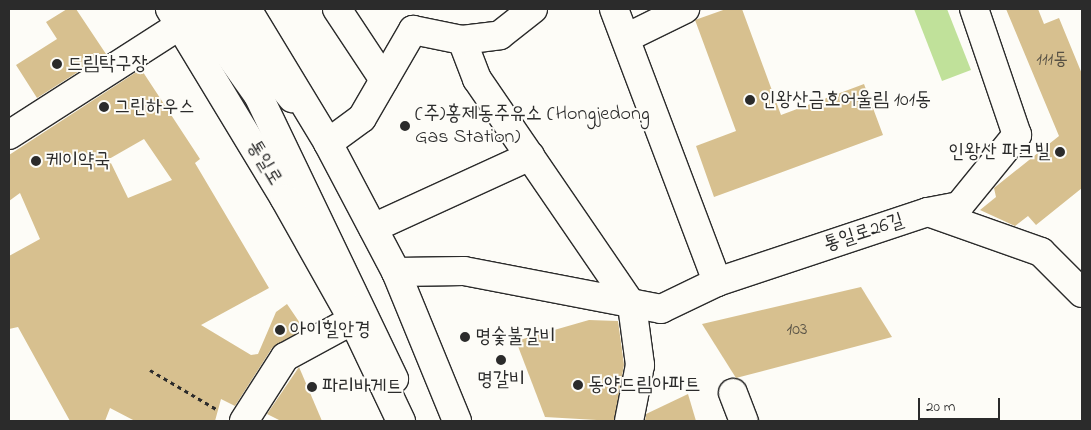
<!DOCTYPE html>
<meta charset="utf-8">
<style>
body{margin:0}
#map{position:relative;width:1091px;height:430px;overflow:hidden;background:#fdfcf7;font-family:"Indie Flower","Poor Story",sans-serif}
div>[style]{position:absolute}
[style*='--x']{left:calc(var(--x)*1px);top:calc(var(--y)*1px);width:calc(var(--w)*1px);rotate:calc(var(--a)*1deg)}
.green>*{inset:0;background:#c0e19a}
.building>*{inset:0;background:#d7c08f}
.path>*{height:3px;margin-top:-1.5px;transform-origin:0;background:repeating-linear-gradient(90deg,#2b2b2b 0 4px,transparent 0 8px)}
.roads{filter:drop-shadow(1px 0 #2b2b2b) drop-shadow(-1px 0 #2b2b2b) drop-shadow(0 1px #2b2b2b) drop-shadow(0 -1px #2b2b2b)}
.minor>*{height:28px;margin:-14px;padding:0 14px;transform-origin:14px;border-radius:14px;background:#fdfcf7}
.major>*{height:28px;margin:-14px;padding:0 14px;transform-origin:14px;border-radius:14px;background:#fdfcf7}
.dots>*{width:14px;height:14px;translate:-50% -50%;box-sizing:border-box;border:2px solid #fdfcf7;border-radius:50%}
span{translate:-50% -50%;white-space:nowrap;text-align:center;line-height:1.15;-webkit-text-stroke:4px #fdfcf7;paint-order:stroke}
.number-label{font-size:18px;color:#565044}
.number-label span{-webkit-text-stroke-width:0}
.poi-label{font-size:20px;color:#2b2b2b}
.left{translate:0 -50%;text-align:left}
.right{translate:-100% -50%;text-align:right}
.street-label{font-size:20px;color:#2b2b2b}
.frame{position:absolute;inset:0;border:10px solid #2b2b2b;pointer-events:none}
.scale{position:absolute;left:918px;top:398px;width:82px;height:22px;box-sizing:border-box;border:2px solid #2b2b2b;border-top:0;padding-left:6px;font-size:15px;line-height:18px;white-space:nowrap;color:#2b2b2b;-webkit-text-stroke:4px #fdfcf7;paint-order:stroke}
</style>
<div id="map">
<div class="green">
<i style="clip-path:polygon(914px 9px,947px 9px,971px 70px,942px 81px)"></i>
</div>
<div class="building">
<i style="clip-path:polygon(67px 9px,76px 9px,106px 54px,37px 98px,16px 65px,57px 39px,46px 22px)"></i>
<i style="clip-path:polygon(726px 9px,742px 9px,781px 115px,864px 84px,883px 135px,714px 197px,696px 146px,736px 131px,695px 20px)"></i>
<i style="clip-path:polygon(1006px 9px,1038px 9px,1044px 24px,1059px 18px,1082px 74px,1082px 188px,1036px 225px,1028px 216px,1015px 226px,980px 210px,996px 197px,994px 188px,1059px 136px)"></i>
<i style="clip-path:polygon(evenodd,141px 69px,200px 159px,195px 163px,269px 288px,201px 325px,251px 355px,258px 354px,276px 312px,287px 304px,304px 329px,272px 348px,235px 406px,221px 399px,215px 421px,135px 421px,110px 408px,105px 421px,70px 421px,18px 327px,9px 329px,9px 256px,40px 239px,20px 193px,9px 201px,9px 155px,141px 69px,144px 139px,172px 180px,128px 198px,109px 159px,144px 139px)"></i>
<i style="clip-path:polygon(861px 287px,892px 337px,736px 378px,702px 324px)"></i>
<i style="clip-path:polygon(589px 320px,618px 321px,624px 365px,614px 421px,545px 417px,516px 341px)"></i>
<i style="clip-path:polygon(299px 367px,322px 421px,281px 421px,267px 414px)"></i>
<i style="clip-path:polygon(688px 394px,696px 421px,645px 421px,646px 414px)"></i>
</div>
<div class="path">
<i style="--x:150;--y:370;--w:79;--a:30.5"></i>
</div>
<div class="roads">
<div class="minor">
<i style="--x:197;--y:9;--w:105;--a:54.7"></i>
<i style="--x:258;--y:95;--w:315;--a:64.4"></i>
<i style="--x:337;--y:9;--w:85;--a:56.5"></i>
<i style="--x:614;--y:9;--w:292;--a:69.3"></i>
<i style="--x:220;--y:10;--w:114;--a:50.7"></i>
<i style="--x:626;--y:38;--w:66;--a:-26.2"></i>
<i style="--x:462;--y:40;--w:42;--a:69"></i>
<i style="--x:477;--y:79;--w:274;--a:55.6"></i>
<i style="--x:632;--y:305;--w:61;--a:82.4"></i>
<i style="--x:640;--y:365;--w:57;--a:101.1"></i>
<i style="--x:9;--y:135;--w:206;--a:-32.7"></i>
<i style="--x:328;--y:143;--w:42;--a:-36.3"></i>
<i style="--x:362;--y:118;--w:102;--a:-59.9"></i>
<i style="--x:413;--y:30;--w:50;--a:11.5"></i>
<i style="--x:462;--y:40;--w:38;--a:-7"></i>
<i style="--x:500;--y:35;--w:42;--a:-38.2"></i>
<i style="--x:928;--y:212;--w:32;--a:-11"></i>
<i style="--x:959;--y:206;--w:92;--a:-50.8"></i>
<i style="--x:1017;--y:135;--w:133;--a:-108.8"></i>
<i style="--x:373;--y:228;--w:173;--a:-24.6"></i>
<i style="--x:396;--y:272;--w:68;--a:-0.8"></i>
<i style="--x:464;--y:271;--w:201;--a:10.9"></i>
<i style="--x:661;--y:309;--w:62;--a:-25.7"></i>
<i style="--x:717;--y:282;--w:222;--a:-18.4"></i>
<i style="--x:928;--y:212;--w:120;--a:19.5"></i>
<i style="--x:1041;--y:252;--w:58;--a:45"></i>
<i style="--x:733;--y:393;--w:30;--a:69"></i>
<i style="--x:244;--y:421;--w:76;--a:-57.4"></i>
<i style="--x:285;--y:357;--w:77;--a:-28.6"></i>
</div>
<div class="major">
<i style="--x:170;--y:9;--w:222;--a:58.8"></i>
<i style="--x:285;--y:199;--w:139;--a:60.7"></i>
<i style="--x:353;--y:320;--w:112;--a:64.6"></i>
<i style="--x:247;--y:9;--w:157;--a:58.8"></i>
<i style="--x:328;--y:143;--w:146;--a:62.2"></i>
<i style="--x:396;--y:272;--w:161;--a:67.7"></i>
</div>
</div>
<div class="dots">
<i style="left:57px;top:64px;background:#2b2b2b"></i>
<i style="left:750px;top:100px;background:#2b2b2b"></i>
<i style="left:104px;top:107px;background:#2b2b2b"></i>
<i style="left:405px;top:126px;background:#2b2b2b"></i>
<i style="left:1060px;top:152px;background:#2b2b2b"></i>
<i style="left:36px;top:161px;background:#2b2b2b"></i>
<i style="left:280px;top:330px;background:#2b2b2b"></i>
<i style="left:465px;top:337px;background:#2b2b2b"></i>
<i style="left:501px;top:360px;background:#2b2b2b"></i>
<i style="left:578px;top:385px;background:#2b2b2b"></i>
<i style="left:312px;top:387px;background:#2b2b2b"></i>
</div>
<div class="number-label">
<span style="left:1052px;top:60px">111동</span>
<span style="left:797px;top:330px">103</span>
</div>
<div class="poi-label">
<span class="left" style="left:67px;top:64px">드림탁구장</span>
<span class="left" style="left:760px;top:100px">인왕산금호어울림 101동</span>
<span class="left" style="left:114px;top:107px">그린하우스</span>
<span class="left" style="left:415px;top:126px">(주)홍제동주유소 (Hongjedong<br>Gas Station)</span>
<span class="right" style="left:1050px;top:152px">인왕산 파크빌</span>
<span class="left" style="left:46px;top:161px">케이약국</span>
<span class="left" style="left:290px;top:330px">아이힐안경</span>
<span class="left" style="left:475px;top:337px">명숯불갈비</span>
<span style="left:501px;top:380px">명갈비</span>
<span class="left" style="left:588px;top:385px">동양드림아파트</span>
<span class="left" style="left:322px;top:387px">파리바게트</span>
</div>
<div class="street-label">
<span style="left:264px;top:163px;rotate:59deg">통일로</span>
<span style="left:864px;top:233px;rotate:-18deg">통일로26길</span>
</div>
<div class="frame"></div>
<div class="scale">20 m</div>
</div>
